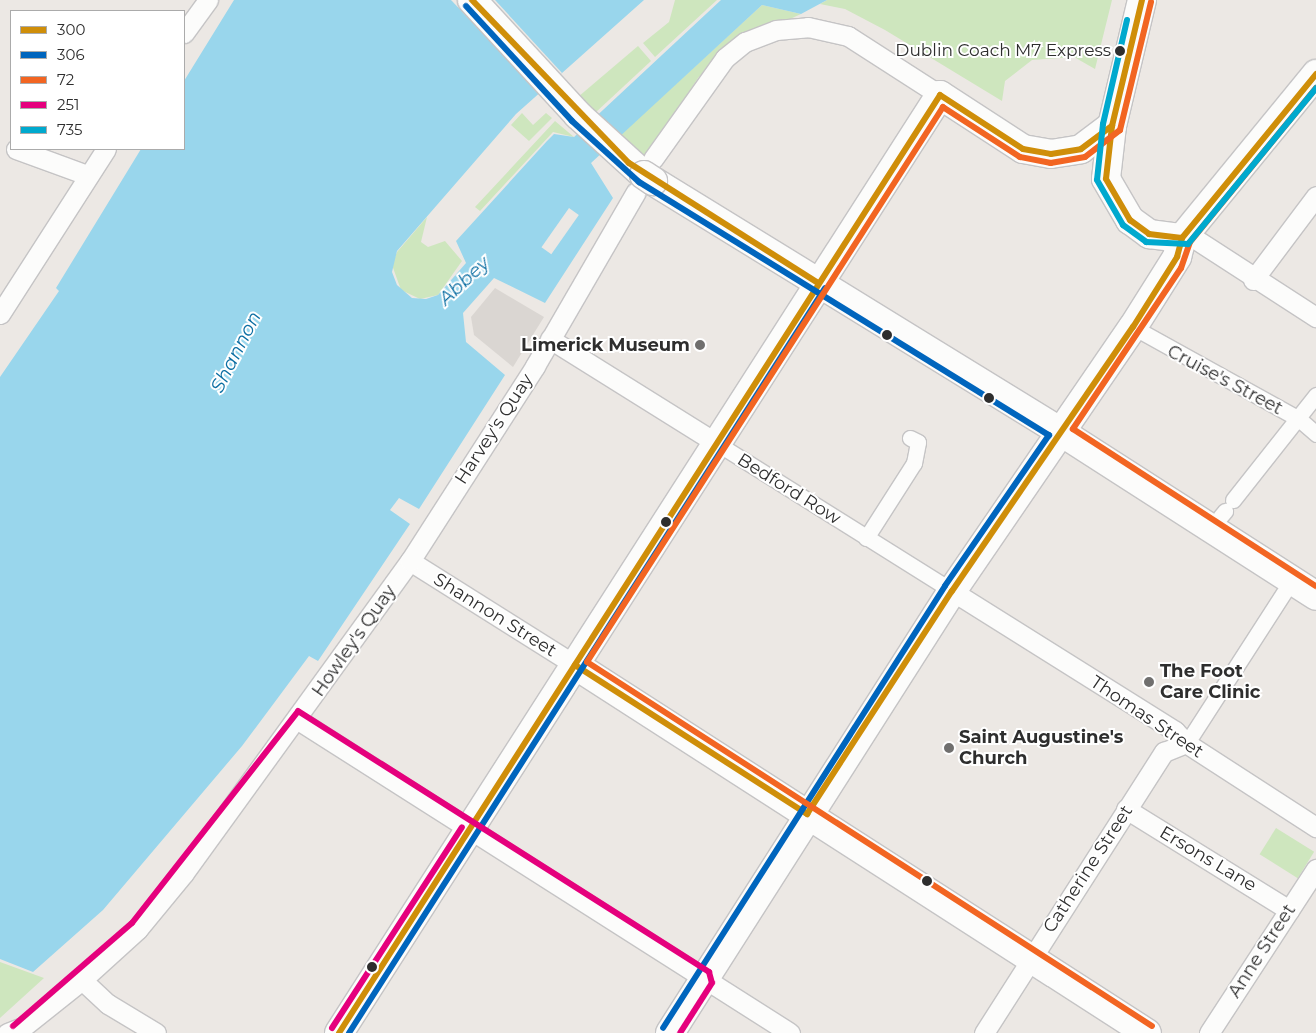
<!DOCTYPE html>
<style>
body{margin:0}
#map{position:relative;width:1316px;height:1033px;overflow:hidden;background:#ece8e4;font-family:Montserrat,sans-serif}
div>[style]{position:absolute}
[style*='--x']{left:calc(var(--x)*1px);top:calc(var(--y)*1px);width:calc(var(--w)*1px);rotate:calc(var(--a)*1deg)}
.green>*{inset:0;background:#cee6be;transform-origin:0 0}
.plaza>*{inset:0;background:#dad6d2}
.water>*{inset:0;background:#99d6ec}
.pier>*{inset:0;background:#ece8e4;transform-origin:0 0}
.roads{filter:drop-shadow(1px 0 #c5c4c5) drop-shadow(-1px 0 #c5c4c5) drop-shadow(0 1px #c5c4c5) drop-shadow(0 -1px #c5c4c5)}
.pedestrian>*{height:15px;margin:-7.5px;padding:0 7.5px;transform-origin:7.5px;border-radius:7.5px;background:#fcfcfb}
.minor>*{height:19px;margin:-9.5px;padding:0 9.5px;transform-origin:9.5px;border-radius:9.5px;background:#fcfcfb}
.secondary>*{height:28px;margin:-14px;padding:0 14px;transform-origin:14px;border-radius:14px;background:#fcfcfb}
.bridges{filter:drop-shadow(1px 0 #c5c4c5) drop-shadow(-1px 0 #c5c4c5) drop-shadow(0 1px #c5c4c5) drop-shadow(0 -1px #c5c4c5)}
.secondary-bridge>*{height:28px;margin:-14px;padding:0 14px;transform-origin:14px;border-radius:14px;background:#fcfcfb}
.bus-1>*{height:6px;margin:-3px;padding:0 3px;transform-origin:3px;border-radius:3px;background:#cf8e09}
.bus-2>*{height:6px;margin:-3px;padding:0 3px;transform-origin:3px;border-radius:3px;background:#0065bd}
.bus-3>*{height:6px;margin:-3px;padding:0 3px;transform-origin:3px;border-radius:3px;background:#f26522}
.bus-4>*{height:6px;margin:-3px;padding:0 3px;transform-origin:3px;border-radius:3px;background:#e5007d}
.bus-5>*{height:6px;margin:-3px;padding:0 3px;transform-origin:3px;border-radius:3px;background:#00a9ce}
.dots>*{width:14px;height:14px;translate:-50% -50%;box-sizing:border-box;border:2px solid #fff;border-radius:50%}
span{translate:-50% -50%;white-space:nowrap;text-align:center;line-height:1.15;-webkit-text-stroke:4px #fff;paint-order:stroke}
.bus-label{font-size:17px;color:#2e2e2e}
.right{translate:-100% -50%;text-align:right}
.poi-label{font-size:18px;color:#2e2e2e;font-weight:700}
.left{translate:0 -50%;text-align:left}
.street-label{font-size:18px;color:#2e2e2e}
.water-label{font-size:19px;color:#0d6fa3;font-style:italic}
.legend{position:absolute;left:10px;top:10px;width:175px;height:140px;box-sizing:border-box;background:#fff;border:1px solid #ababab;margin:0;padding:6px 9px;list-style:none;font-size:15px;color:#2e2e2e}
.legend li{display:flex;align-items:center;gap:10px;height:25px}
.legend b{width:25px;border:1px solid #ababab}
</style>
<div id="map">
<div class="green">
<i style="clip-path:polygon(675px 0,717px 0,655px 57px,643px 43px,669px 22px)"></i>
<i style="clip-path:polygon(827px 0,1112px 0,1095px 69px,1074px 57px,1032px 60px,1005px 81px,1002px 101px,885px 30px,845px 9px,820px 4px)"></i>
<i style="clip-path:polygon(762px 5px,801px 14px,726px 48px,698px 78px,647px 157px,640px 156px,619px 136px)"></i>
<i style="clip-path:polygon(638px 46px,651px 61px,595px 113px,578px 97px)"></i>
<i style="clip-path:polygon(522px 113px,533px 125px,546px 113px,552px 118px,529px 141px,511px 125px)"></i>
<i style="clip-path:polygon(555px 121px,574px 137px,553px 132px,480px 211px,475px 207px)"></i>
<i style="clip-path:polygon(427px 217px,421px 242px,428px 247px,445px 241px,462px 261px,438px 295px,420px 299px,401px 290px,392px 265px,397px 252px)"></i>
<i style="left:1276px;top:828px;width:45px;height:31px;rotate:32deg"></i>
<i style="clip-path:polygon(0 962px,44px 978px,0 1018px)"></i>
</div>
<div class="plaza">
<i style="clip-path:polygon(495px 288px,544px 317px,513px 367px,474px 335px,471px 317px)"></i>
</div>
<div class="water">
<i style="clip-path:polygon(234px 0,644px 0,516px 114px,397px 251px,392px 272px,397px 285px,412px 298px,426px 299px,438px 295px,466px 263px,456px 241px,547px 141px,554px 134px,574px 137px,721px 0,827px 0,801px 14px,762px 5px,591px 163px,613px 198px,545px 303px,494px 278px,463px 313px,466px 342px,505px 375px,419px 509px,399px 498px,390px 510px,410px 524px,318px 661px,309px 656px,242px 746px,103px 910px,33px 972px,0 959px,0 377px,59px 291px,56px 288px,141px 149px,184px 149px,184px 81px)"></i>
</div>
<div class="pier">
<i style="clip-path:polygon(451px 0,495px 0,562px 73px,541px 94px)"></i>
<i style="left:569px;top:208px;width:12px;height:48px;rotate:35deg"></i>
</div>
<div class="roads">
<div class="pedestrian">
<i style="--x:1133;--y:327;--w:190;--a:29"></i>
<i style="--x:1299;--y:419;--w:23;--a:41"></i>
<i style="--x:718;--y:444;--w:276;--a:32.1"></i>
<i style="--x:1233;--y:500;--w:134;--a:-51.7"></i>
<i style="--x:1220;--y:517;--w:8;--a:-50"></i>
<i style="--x:866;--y:538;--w:89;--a:-57.4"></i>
<i style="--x:914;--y:463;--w:21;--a:-79"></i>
<i style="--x:918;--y:442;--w:9;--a:-153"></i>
<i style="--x:1192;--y:735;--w:170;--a:-57.2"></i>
</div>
<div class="minor">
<i style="--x:184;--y:33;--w:41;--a:-54"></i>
<i style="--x:16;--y:149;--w:76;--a:20.1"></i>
<i style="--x:653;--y:159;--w:124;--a:-54.5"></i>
<i style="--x:725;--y:58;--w:26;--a:-39"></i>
<i style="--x:745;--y:42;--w:33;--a:-21"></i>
<i style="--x:776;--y:30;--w:32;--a:-5"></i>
<i style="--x:808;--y:27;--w:41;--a:12.7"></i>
<i style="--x:848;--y:36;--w:109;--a:32.7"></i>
<i style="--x:1186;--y:233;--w:155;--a:32.9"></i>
<i style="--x:1253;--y:280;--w:105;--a:-53.1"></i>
<i style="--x:0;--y:314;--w:196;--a:-57.3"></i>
<i style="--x:550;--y:339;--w:198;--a:32"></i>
<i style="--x:410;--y:561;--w:195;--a:32.2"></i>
<i style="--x:952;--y:591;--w:263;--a:32.1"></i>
<i style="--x:1175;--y:731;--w:16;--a:47"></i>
<i style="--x:1186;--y:743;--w:155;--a:32.9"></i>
<i style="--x:298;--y:720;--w:583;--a:32.46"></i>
<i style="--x:1126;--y:809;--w:192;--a:31.8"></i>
<i style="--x:82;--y:980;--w:35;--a:43"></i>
<i style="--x:108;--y:1004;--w:56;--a:31.1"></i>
<i style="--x:7;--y:1033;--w:17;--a:-21"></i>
<i style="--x:23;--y:1027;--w:75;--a:-38.5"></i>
<i style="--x:82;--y:980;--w:76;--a:-42.3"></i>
<i style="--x:138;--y:929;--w:72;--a:-50.6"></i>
<i style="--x:184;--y:873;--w:385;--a:-54.1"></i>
<i style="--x:410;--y:561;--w:232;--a:-57.3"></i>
<i style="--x:535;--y:366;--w:201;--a:-59.9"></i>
<i style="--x:984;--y:1033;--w:334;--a:-57.4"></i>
<i style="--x:1164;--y:752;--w:24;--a:-22"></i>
<i style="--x:1209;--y:1033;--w:196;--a:-56.9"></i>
</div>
<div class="secondary">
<i style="--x:472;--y:0;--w:156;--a:47.3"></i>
<i style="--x:578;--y:115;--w:89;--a:42.3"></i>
<i style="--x:1142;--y:0;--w:130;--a:103.4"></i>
<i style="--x:1112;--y:126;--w:53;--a:96.5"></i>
<i style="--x:1106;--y:179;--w:48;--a:59.7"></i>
<i style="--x:1130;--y:220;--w:24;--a:36"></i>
<i style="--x:1149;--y:234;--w:33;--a:7"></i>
<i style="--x:653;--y:181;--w:479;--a:31.6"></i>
<i style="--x:1061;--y:432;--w:303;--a:32.7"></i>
<i style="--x:575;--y:665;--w:680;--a:32.76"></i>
<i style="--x:339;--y:1033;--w:1114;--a:-57.35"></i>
<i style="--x:940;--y:95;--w:99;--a:33"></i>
<i style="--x:1023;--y:149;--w:28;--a:10"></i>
<i style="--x:1051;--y:154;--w:30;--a:-9"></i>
<i style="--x:1081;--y:149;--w:39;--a:-37"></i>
<i style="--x:670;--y:1033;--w:524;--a:-57.46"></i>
<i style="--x:952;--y:591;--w:320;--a:-55.6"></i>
<i style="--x:1133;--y:327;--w:83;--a:-57.8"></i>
<i style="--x:1177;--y:257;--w:20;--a:-75"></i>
<i style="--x:1182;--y:238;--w:212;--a:-50.7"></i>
</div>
</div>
<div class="bridges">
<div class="secondary-bridge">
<i style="--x:644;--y:175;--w:11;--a:34"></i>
</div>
</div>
<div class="bus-1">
<i style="--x:472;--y:0;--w:226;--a:46.1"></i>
<i style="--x:629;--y:163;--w:224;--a:32.4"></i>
<i style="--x:1142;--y:0;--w:130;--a:103.4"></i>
<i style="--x:1112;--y:126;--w:53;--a:96.5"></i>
<i style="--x:1106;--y:179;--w:48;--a:59.7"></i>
<i style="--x:1130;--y:220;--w:24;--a:36"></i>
<i style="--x:1149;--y:234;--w:33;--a:7"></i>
<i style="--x:575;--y:665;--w:276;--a:32.7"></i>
<i style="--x:807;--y:814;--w:266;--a:-57"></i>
<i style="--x:952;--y:591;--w:320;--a:-55.6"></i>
<i style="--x:1133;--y:327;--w:83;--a:-57.8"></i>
<i style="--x:1177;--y:257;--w:20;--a:-75"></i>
<i style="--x:1182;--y:238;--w:212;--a:-50.7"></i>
<i style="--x:339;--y:1033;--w:1114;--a:-57.35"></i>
<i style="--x:940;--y:95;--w:99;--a:33"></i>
<i style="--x:1023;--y:149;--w:28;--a:10"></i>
<i style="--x:1051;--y:154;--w:30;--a:-9"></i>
<i style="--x:1081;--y:149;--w:39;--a:-37"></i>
</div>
<div class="bus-2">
<i style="--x:466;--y:6;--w:156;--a:47.3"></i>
<i style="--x:572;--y:121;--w:91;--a:42.3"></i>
<i style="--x:639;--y:182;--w:482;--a:31.7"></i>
<i style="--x:1049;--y:435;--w:183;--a:124.6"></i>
<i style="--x:945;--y:586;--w:524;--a:122.54"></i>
<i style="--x:349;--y:1033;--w:884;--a:-57.42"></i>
</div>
<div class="bus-3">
<i style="--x:1151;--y:2;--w:132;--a:103.6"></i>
<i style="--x:1120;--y:130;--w:44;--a:142.4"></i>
<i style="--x:1085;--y:157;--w:35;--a:170"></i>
<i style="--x:1051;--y:163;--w:32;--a:-169"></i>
<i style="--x:1020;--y:157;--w:92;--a:-147"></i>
<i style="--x:943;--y:107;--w:659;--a:122.68"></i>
<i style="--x:587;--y:662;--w:672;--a:32.79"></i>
<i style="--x:1316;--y:88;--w:199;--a:129.3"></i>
<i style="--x:1190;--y:242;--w:28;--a:109"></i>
<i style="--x:1181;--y:268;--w:194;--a:123.9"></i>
<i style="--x:1073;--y:429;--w:289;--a:32.9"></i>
</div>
<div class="bus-4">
<i style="--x:13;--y:1026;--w:157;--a:-40.9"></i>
<i style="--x:132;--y:923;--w:269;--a:-51.9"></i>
<i style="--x:298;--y:711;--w:487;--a:32.4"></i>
<i style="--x:709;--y:972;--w:11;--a:75"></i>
<i style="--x:712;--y:983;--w:59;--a:122.6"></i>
<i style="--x:332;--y:1028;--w:239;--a:-57.1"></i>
</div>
<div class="bus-5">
<i style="--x:1127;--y:20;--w:107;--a:103"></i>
<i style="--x:1103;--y:124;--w:56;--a:96.1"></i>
<i style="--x:1097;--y:180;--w:52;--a:60"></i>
<i style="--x:1123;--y:225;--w:29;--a:36"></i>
<i style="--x:1146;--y:242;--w:42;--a:2.7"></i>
<i style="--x:1188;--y:244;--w:202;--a:-50.6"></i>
</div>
<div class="dots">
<i style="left:1120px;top:51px;background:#2e2e2e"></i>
<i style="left:887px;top:335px;background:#2e2e2e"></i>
<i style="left:700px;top:345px;background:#706f6e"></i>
<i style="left:989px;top:398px;background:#2e2e2e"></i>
<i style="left:666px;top:522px;background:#2e2e2e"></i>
<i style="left:1149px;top:682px;background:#706f6e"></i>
<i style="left:949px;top:748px;background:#706f6e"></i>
<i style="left:927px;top:881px;background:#2e2e2e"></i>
<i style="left:372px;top:967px;background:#2e2e2e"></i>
</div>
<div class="bus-label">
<span class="right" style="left:1111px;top:51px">Dublin Coach M7 Express</span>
</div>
<div class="poi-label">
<span class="right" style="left:690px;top:345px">Limerick Museum</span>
<span class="left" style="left:1160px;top:682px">The Foot<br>Care Clinic</span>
<span class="left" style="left:959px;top:748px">Saint Augustine's<br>Church</span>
</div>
<div class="street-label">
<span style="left:1225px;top:380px;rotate:28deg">Cruise's Street</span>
<span style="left:494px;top:429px;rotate:-57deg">Harvey's Quay</span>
<span style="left:789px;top:489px;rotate:32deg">Bedford Row</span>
<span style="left:495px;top:615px;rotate:32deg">Shannon Street</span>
<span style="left:354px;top:641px;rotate:-55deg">Howley's Quay</span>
<span style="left:1147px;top:717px;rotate:34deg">Thomas Street</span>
<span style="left:1208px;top:859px;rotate:31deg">Ersons Lane</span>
<span style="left:1088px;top:869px;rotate:-57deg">Catherine Street</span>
<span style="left:1262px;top:951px;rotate:-57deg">Anne Street</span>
</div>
<div class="water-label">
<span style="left:464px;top:281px;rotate:-43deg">Abbey</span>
<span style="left:236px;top:352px;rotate:-63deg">Shannon</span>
</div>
<ul class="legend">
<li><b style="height:6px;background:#cf8e09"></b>300</li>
<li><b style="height:6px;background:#0065bd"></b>306</li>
<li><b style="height:6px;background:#f26522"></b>72</li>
<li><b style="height:6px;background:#e5007d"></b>251</li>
<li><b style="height:6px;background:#00a9ce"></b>735</li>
</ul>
</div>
